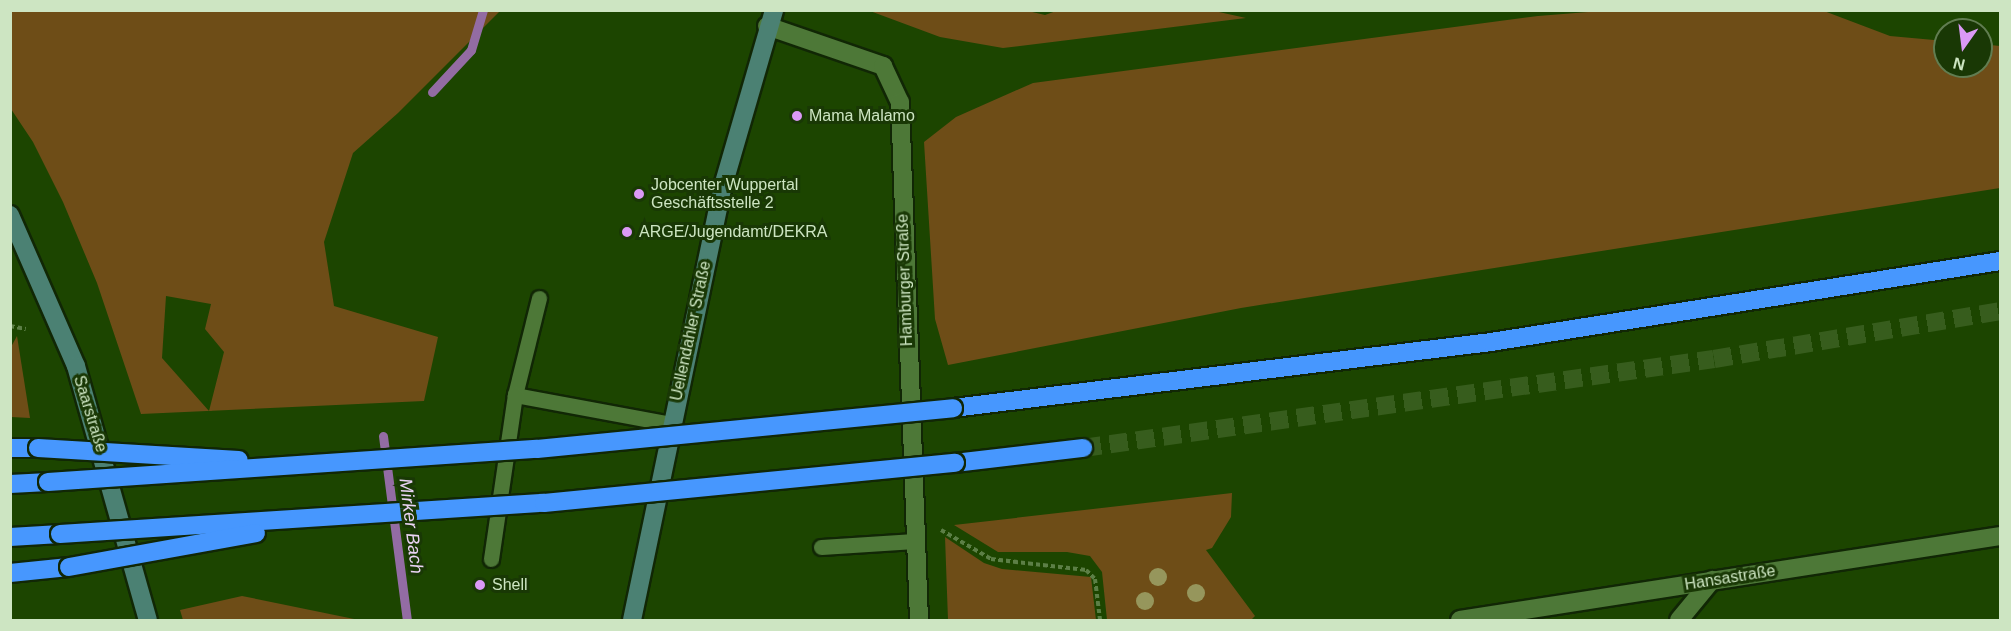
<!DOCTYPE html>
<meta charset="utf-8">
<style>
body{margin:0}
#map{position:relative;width:2011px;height:631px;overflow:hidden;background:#1c4500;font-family:Helvetica,sans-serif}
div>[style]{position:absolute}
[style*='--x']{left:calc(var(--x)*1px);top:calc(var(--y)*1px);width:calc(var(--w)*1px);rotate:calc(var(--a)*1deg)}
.green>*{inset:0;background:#6e4d17}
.stream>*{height:9px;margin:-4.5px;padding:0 4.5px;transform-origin:4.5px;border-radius:4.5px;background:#936ca3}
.highway-tunnel>*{height:18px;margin-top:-9px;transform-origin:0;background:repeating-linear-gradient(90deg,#375d1d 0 18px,transparent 0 27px)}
.path>*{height:4px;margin-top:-2px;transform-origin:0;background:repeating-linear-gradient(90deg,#5c7f46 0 4.5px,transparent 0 7.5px)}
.roads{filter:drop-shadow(2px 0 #112705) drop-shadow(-2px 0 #112705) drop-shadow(0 2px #112705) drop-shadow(0 -2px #112705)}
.lane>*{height:15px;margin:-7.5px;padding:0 7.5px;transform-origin:7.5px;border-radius:7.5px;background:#4d7837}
.street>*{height:18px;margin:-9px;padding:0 9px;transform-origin:9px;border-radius:9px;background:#4d7837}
.secondary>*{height:18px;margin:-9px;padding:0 9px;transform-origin:9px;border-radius:9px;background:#4b8173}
.highway>*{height:18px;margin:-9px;padding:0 9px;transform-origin:9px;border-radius:9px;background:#4797fe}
.bridges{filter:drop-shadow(2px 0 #112705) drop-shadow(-2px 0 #112705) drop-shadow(0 2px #112705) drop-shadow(0 -2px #112705)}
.highway-bridge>*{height:18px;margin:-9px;padding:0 9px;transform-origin:9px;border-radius:9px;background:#4797fe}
.trees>*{width:18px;height:18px;margin:-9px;border-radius:50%;background:#96965c}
.dots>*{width:16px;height:16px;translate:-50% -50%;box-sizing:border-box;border:3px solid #193805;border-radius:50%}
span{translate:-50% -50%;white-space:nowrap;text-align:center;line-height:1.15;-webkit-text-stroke:6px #193805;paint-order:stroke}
.poi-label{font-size:16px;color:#cde5c2}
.left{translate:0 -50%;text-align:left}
.street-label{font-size:16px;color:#cde5c2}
.water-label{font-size:18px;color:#ebd4f5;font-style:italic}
.frame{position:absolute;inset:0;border:12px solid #cde5c2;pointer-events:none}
.north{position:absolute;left:1933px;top:18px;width:60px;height:60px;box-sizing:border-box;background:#193805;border:2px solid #617d51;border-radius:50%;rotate:194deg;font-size:16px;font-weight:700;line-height:24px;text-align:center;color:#cde5c2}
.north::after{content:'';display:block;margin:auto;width:21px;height:27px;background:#db99f5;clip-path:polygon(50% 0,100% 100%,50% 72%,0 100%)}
</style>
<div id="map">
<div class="green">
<i style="clip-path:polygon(1613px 10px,1824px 11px,1890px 36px,1945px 41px,1945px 66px,1981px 66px,1981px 44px,2000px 46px,2000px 188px,1241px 308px,948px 365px,935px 319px,924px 142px,956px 117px,1033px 83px,1538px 16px)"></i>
<i style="clip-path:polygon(evenodd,10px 11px,500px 11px,398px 113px,353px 153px,324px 242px,334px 306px,438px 337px,424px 401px,141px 414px,97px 283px,63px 202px,33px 142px,11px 109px,10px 11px,166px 296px,211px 304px,205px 329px,224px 352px,209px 411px,162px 358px,166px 296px)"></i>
<i style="clip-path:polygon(1028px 11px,1045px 15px,1059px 10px,1210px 10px,1246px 18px,1003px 48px,940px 37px,870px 11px)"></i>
<i style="clip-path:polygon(17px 336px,30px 418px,11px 417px,11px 347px)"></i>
<i style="clip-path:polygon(1232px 493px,1231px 517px,1212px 548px,1206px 550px,1255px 616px,1251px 620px,1107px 620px,1102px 572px,1090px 556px,1067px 552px,998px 552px,954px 525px)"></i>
<i style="clip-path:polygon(945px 537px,984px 563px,1002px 569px,1091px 577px,1096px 620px,948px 620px)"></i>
<i style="clip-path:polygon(242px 596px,359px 620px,183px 620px,180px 610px)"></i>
</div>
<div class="stream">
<i style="--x:432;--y:92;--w:57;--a:-47.1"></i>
<i style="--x:471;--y:50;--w:42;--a:-73.3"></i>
<i style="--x:383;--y:436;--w:186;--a:82.6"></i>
</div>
<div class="highway-tunnel">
<i style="--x:1083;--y:448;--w:637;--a:-8.03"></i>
<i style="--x:1714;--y:359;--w:290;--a:-9.5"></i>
</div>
<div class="path">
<i style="--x:10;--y:326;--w:16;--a:11"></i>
<i style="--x:941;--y:530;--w:58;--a:30.1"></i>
<i style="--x:991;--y:559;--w:96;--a:6.6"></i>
<i style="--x:1086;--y:570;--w:13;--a:45"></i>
<i style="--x:1095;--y:579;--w:41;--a:83"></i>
</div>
<div class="roads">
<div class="lane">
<i style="--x:539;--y:298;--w:100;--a:103.9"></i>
<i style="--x:515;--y:395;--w:159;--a:10.5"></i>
<i style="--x:821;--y:547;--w:94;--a:-3.7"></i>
<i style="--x:491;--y:559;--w:166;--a:-81.7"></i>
</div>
<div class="street">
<i style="--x:767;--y:26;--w:123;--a:19"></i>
<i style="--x:883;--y:66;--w:40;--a:65"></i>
<i style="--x:900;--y:102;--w:518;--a:87.9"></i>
<i style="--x:1460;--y:620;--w:546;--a:-8.84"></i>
<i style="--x:1679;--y:620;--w:52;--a:-50.5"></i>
</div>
<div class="secondary">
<i style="--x:10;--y:215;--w:165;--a:66.4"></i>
<i style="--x:76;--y:366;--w:264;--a:74.2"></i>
<i style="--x:632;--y:620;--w:443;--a:-78.2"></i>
<i style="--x:723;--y:186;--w:183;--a:-73.8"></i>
</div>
<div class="highway">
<i style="--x:953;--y:408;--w:542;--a:-6.99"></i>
<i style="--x:1491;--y:342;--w:515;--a:-9.04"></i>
<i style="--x:10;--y:448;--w:28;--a:0"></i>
<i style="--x:955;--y:463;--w:129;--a:-6.7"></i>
<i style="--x:10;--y:484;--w:38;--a:-3"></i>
<i style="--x:10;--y:537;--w:50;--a:-3.4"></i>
<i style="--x:10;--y:573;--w:59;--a:-5.8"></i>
</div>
</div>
<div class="bridges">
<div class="highway-bridge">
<i style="--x:38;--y:448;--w:201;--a:3.4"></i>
<i style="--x:48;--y:482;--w:490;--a:-3.9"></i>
<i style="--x:537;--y:449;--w:418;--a:-5.6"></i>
<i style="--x:60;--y:534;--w:485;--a:-3.7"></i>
<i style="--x:544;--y:503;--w:413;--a:-5.6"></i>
<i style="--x:69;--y:567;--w:190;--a:-10.3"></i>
</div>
</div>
<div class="trees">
<i style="left:1158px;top:577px"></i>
<i style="left:1196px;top:593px"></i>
<i style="left:1145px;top:601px"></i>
</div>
<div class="dots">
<i style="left:797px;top:116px;background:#db99f5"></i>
<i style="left:639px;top:194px;background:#db99f5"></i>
<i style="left:627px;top:232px;background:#db99f5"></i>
<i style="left:480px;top:585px;background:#db99f5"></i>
</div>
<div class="poi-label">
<span class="left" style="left:809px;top:116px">Mama Malamo</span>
<span class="left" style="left:651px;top:194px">Jobcenter Wuppertal<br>Geschäftsstelle 2</span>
<span class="left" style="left:639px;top:232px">ARGE/Jugendamt/DEKRA</span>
<span class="left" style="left:492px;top:585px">Shell</span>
</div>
<div class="street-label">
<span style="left:905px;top:280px;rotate:-92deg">Hamburger Straße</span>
<span style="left:691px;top:331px;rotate:-78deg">Uellendahler Straße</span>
<span style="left:90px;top:414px;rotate:73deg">Saarstraße</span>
<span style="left:1730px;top:578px;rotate:-9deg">Hansastraße</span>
</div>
<div class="water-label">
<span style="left:411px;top:526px;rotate:83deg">Mirker Bach</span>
</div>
<div class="frame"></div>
<div class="north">N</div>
</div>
